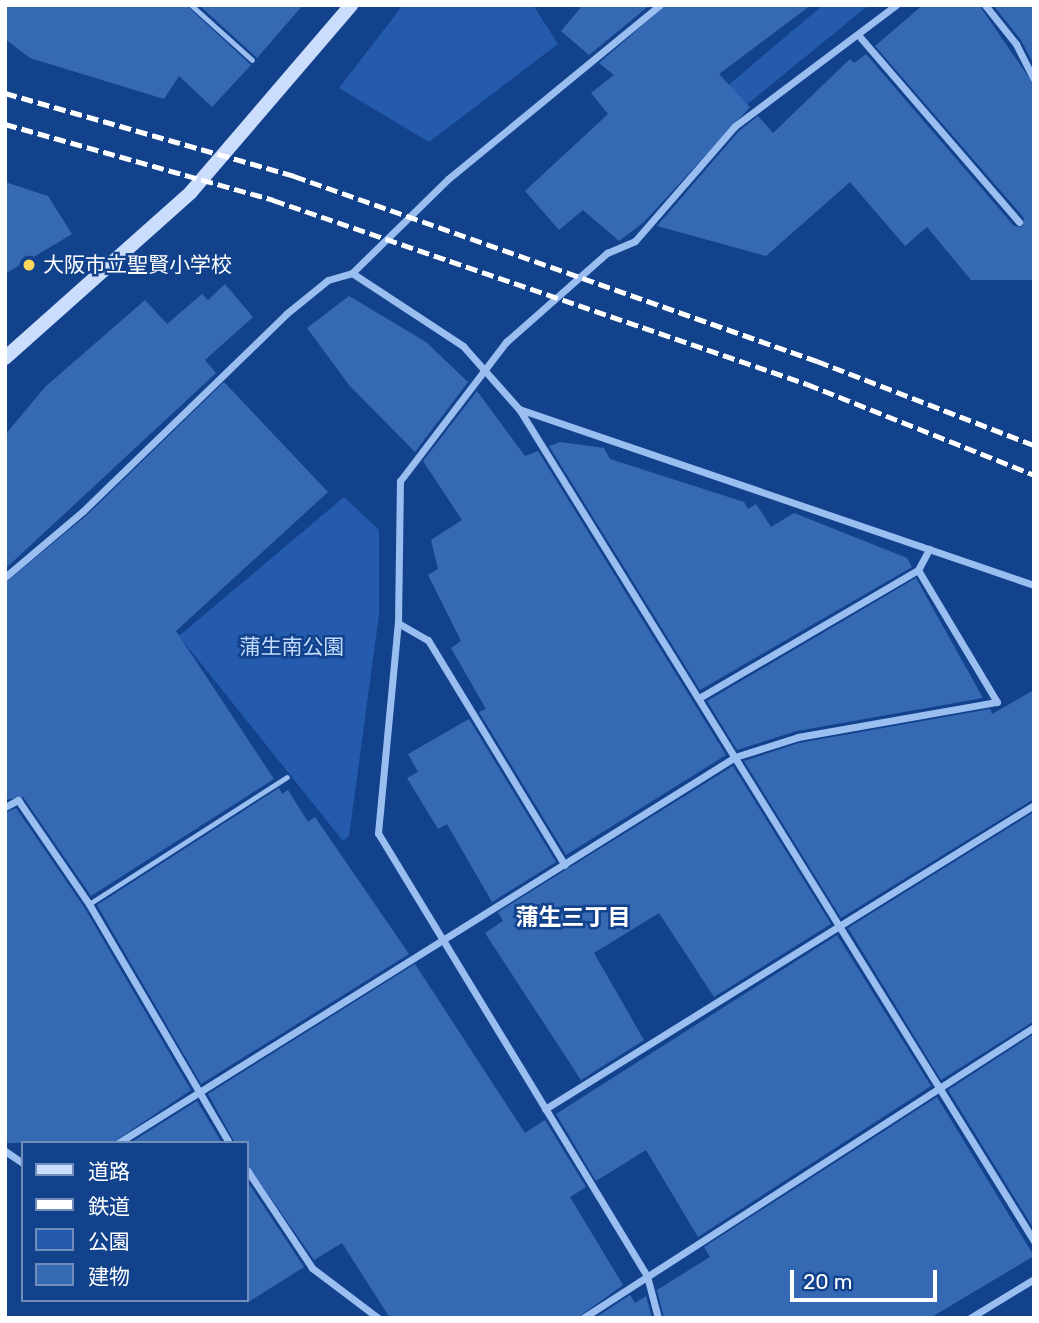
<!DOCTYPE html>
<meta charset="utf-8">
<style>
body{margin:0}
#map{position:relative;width:1039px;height:1323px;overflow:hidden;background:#13428d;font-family:Rubik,"Noto Sans JP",sans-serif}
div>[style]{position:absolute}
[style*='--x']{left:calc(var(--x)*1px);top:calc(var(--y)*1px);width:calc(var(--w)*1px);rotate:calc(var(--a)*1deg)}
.green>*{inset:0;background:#245bac}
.building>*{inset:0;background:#3669b4}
.lane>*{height:5px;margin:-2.5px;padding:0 2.5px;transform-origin:2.5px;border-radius:2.5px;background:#9bbef1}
.street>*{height:7px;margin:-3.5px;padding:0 3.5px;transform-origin:3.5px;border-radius:3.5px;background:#9bbef1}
.secondary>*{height:14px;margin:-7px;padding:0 7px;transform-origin:7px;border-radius:7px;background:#caddfc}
.rail>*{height:5px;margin-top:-2.5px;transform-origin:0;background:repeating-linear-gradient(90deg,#fff 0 12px,transparent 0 17px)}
.dots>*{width:19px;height:19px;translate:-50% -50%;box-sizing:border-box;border:4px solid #13428d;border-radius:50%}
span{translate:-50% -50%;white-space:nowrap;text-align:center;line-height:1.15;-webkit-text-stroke:5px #13428d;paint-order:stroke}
.poi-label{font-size:21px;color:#fff}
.left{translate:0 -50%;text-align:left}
.park-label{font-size:21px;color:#c2dafc}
.neighbourhood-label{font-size:23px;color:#fff;font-weight:700}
.frame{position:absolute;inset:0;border:7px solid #fff;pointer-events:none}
.legend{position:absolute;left:21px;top:1141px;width:228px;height:161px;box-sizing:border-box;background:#13428d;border:2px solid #718ebb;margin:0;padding:9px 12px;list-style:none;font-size:21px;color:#fff}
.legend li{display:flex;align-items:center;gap:14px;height:35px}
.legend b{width:35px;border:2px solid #718ebb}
.scale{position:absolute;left:790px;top:1270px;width:147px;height:32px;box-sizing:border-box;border:4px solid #fff;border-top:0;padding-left:9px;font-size:21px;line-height:24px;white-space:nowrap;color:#fff;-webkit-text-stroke:5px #13428d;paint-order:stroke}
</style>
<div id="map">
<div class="green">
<i style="clip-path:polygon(403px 5px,533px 5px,558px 44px,429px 142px,339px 88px)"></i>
<i style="clip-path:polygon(823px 5px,869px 5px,735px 114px,719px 93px)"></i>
<i style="clip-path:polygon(344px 497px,379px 530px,379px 615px,349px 836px,343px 841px,179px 636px)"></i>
</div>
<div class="building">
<i style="clip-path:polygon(5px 5px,186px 5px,251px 65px,212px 107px,179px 76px,164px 99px,30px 58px,5px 39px)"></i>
<i style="clip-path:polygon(199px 5px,303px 5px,257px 58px)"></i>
<i style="clip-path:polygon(583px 5px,650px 5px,589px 55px,561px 31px)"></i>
<i style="clip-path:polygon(666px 5px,811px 5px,719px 74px,750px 107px,644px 222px,619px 241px,583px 210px,559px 230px,525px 191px,608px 114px,591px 93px,614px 75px,599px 63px)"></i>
<i style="clip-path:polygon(923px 5px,979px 5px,1034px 85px,1034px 280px,971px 280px,927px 227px,905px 246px,850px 182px,766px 256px,657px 226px,739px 131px,758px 116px,773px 133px,850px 59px,854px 63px,866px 54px,1014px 226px,1022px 227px,1024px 218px,875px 46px)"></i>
<i style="clip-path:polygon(993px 5px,1034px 5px,1034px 65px,1021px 40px)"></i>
<i style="clip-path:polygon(5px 182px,48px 196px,72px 234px,5px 274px)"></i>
<i style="clip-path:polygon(225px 284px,253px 317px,205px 360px,216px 373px,5px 569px,5px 435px,45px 387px,145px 300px,167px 324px,202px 294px,208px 300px)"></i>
<i style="clip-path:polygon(349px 296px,426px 342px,468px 382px,415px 452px,349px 385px,307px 328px)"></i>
<i style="clip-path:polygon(224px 382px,328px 492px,176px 631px,274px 779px,91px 896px,23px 797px,5px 800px,5px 583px,87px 515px)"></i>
<i style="clip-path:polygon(477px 391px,525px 456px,538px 451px,726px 755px,566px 855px,479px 712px,486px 709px,451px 648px,461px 641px,428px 575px,438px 569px,431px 540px,462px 520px,423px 461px)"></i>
<i style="clip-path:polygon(560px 442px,604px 448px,610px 459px,744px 502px,748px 509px,756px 504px,771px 527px,794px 513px,907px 558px,912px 567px,700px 690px,549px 446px)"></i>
<i style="clip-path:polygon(916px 578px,983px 698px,797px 731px,737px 750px,707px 701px)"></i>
<i style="clip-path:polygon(1034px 690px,1034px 799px,841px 918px,744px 761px,799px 743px,990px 709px,992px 714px)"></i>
<i style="clip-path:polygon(469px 719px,556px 862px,492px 902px,447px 824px,438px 829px,407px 778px,418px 772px,408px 754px)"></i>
<i style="clip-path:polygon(733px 766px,831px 924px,714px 997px,659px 913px,594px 953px,644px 1040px,581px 1080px,485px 933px,503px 921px,498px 912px)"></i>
<i style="clip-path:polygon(279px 788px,282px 794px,288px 790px,308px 822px,315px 817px,409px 954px,201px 1084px,97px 905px)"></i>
<i style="clip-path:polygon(16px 808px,84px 907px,191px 1090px,112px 1143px,5px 1143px,5px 813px)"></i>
<i style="clip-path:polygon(1034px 812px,1034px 1021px,941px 1080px,848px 928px)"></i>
<i style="clip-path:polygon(837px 935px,931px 1086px,698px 1237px,646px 1150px,596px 1181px,556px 1114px)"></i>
<i style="clip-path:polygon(415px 964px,525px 1133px,545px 1120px,586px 1187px,570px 1197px,623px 1285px,577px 1318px,390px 1318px,342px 1243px,314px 1260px,247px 1164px,247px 1143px,235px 1143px,208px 1094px)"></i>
<i style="clip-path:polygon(1034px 1034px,1034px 1229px,948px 1090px)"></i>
<i style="clip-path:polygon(937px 1097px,1034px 1256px,930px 1318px,664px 1318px,657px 1290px,710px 1257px,704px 1247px)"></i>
<i style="clip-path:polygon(197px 1101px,222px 1143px,130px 1143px)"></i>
<i style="clip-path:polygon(247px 1181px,304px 1267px,247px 1303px)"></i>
<i style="clip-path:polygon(630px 1295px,635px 1303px,646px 1296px,652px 1318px,595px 1318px)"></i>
</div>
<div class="lane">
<i style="--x:191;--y:5;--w:82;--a:42"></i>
<i style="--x:89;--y:904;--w:235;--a:-32.7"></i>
</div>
<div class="street">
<i style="--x:985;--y:5;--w:50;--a:51.5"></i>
<i style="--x:1016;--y:44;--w:39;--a:63"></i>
<i style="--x:860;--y:37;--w:244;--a:49.3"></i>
<i style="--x:352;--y:273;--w:133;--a:33.3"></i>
<i style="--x:463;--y:346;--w:84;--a:48.4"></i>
<i style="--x:519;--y:409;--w:544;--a:18.87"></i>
<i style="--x:519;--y:409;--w:978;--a:58.24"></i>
<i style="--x:5;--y:577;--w:102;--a:-40.2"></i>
<i style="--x:83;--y:511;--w:283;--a:-44.1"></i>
<i style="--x:286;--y:314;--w:54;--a:-39"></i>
<i style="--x:328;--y:280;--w:25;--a:-16"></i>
<i style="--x:352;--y:273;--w:134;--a:-44.4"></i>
<i style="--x:448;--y:179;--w:274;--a:-39.4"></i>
<i style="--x:398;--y:623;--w:34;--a:30"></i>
<i style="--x:428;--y:640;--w:263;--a:58.7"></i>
<i style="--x:699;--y:698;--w:254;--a:-30.3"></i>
<i style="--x:918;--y:570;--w:24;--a:-62"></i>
<i style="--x:5;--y:807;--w:15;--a:-28"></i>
<i style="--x:18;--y:800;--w:126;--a:55.7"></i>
<i style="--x:89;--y:904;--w:277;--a:59.6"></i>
<i style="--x:545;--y:1109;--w:576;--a:-31.87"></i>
<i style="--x:118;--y:1143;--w:728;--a:-32.03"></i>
<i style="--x:735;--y:757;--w:66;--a:-17.6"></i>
<i style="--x:798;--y:737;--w:202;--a:-10"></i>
<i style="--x:997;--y:702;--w:154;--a:-120.9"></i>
<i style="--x:5;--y:1151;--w:22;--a:34"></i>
<i style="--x:247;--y:1170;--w:118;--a:56.4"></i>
<i style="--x:312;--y:1268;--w:83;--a:37.1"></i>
<i style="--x:583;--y:1318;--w:537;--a:-32.83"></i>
<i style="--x:658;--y:1318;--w:43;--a:-104.7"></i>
<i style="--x:647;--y:1276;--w:518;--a:-121.27"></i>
<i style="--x:378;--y:833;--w:211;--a:-84.6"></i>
<i style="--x:398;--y:623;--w:142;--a:-89.2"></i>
<i style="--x:400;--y:481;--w:175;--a:-52.7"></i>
<i style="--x:506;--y:342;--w:135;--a:-41.4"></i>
<i style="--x:607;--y:253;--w:30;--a:-23"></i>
<i style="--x:635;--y:241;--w:152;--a:-49"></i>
<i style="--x:735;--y:126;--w:201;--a:-36.9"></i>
<i style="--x:970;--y:1318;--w:75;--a:-31.4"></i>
</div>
<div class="secondary">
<i style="--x:5;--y:358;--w:249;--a:-41.7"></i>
<i style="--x:191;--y:192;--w:246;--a:-49.4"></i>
</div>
<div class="rail">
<i style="--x:5;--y:93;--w:301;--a:16"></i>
<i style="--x:294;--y:176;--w:555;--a:19.48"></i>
<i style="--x:817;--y:361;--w:233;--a:21.2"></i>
<i style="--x:5;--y:124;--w:279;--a:15.8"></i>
<i style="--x:273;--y:200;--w:565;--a:19.01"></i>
<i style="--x:807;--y:384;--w:245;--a:21.8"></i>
</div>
<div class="dots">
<i style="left:29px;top:265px;background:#ffd85b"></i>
</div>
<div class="poi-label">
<span class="left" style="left:43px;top:265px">大阪市立聖賢小学校</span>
</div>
<div class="park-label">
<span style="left:292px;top:647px">蒲生南公園</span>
</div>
<div class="neighbourhood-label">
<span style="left:573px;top:917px">蒲生三丁目</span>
</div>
<div class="frame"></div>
<ul class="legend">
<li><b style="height:9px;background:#caddfc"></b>道路</li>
<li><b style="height:9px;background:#fff"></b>鉄道</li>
<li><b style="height:19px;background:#245bac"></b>公園</li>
<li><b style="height:19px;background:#3669b4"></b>建物</li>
</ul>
<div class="scale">20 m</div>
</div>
